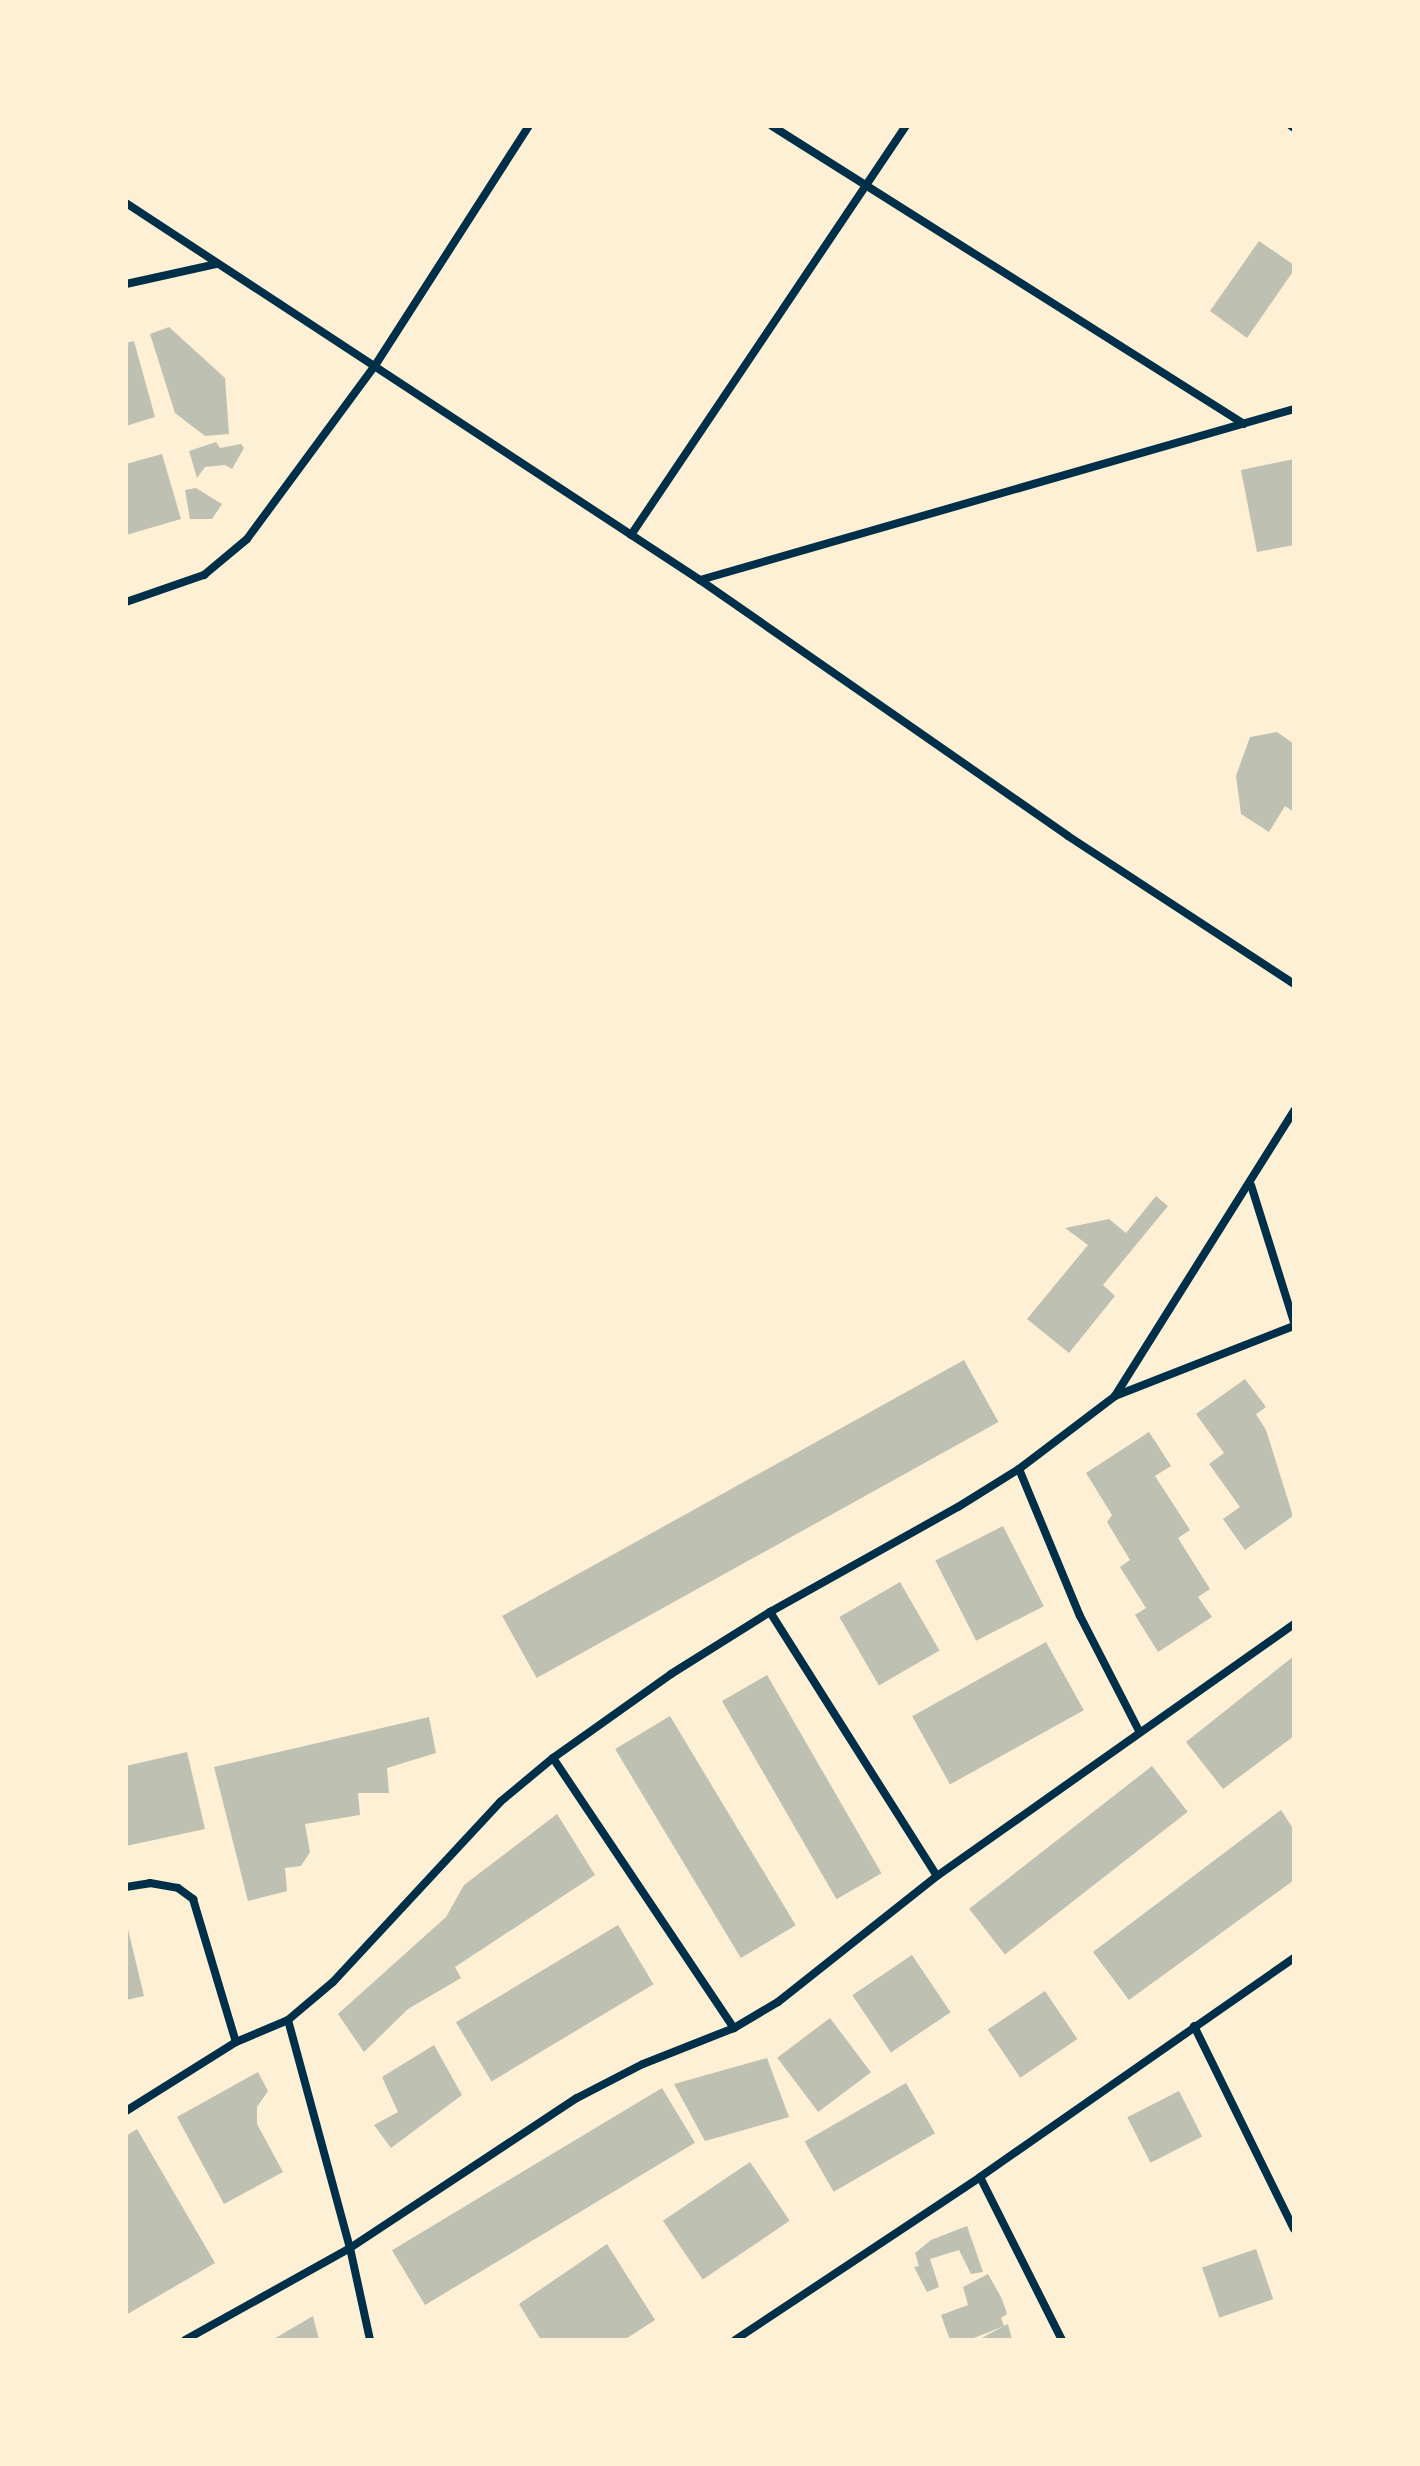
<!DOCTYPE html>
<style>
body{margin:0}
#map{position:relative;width:1420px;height:2466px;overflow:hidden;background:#fdf0d5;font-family:"PT Sans",sans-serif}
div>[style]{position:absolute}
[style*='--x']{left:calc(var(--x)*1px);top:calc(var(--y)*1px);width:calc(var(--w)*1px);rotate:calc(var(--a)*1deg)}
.building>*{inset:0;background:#bec0b2;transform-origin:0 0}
.minor>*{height:8px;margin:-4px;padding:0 4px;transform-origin:4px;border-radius:4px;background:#003049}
span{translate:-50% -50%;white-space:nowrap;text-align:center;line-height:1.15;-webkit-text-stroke:6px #fdf0d5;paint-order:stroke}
.frame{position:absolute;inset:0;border:128px solid #fdf0d5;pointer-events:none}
</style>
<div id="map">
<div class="building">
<i style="clip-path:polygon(1259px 241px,1294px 265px,1294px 270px,1247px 338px,1210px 311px)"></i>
<i style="clip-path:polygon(169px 327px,225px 378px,229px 434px,205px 436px,175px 413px,150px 334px)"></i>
<i style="clip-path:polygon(134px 341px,155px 417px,126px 426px,126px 343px)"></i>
<i style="clip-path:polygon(216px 442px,220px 448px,241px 444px,244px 448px,232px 469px,225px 465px,205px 467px,197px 478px,189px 451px)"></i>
<i style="clip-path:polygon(162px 454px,181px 519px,126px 535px,126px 464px)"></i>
<i style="clip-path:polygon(1294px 459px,1294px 545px,1257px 552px,1241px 470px)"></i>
<i style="clip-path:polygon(196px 488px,222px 504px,212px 519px,190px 519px,185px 490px)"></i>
<i style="clip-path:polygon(1277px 732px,1294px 744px,1294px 812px,1285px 806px,1269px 832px,1241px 814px,1236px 776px,1250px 737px)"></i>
<i style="clip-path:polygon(1156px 1196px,1168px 1206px,1103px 1285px,1115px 1296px,1069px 1353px,1027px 1319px,1088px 1245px,1065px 1228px,1109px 1219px,1126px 1233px)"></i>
<i style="left:964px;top:1360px;width:71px;height:528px;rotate:61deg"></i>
<i style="clip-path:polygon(1245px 1379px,1266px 1407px,1256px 1414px,1266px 1430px,1293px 1516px,1245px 1550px,1223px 1519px,1240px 1507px,1209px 1464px,1224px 1453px,1196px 1414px)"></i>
<i style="clip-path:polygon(1149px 1432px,1171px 1466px,1155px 1476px,1190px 1530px,1178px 1538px,1210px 1589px,1198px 1597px,1212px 1617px,1158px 1652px,1135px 1615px,1146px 1608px,1120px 1567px,1130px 1560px,1107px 1522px,1112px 1515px,1086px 1473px)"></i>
<i style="left:1003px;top:1526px;width:90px;height:76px;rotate:63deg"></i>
<i style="left:900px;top:1582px;width:79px;height:70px;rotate:60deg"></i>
<i style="left:1046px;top:1642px;width:78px;height:153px;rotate:61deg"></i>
<i style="clip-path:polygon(1294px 1656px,1294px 1736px,1223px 1789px,1186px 1742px)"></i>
<i style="left:767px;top:1675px;width:229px;height:52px;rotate:60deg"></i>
<i style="left:670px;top:1716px;width:244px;height:64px;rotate:59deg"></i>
<i style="clip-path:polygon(429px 1717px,436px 1753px,387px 1768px,389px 1793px,358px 1793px,360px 1815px,305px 1824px,310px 1852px,301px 1866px,285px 1868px,287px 1891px,248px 1901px,214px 1767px)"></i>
<i style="clip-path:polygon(187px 1752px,205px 1829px,126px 1846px,126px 1766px)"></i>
<i style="left:1152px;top:1766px;width:58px;height:232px;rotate:52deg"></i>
<i style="clip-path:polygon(1281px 1810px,1294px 1830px,1294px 1880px,1129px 2000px,1093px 1952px)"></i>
<i style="clip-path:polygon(557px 1814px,595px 1875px,455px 1967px,461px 1978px,408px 2009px,364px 2052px,338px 2014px,446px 1917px,464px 1885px)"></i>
<i style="clip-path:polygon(126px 1921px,144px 1996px,126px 2000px)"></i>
<i style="left:618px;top:1925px;width:69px;height:189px;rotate:59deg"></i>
<i style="left:912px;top:1955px;width:69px;height:72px;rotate:56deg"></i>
<i style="left:1045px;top:1991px;width:58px;height:69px;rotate:56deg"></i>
<i style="left:830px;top:2018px;width:68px;height:66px;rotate:53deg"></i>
<i style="clip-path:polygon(434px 2045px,462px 2095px,391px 2148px,374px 2125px,398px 2112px,382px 2077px)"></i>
<i style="clip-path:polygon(767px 2058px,789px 2117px,705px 2141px,674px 2084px)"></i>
<i style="clip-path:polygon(258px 2072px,268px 2091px,257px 2107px,257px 2124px,283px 2172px,224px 2204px,177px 2117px)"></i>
<i style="left:906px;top:2083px;width:58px;height:117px;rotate:60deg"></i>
<i style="left:662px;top:2088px;width:64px;height:315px;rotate:59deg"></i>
<i style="left:1179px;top:2091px;width:51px;height:58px;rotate:63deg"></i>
<i style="clip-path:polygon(137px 2129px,215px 2263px,126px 2315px,126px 2136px)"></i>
<i style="left:750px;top:2162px;width:71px;height:105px;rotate:56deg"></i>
<i style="clip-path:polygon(967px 2226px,983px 2272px,971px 2274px,959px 2250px,930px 2259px,939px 2287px,927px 2292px,914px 2267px,919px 2266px,915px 2253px,931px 2240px)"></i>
<i style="clip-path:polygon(607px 2244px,655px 2320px,624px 2340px,541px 2340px,519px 2304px)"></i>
<i style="left:1256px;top:2249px;width:53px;height:57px;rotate:71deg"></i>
<i style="clip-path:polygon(988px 2274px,1002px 2299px,1007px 2314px,1001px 2318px,1004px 2326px,1008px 2324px,1012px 2340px,978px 2340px,1004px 2326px,969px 2340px,950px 2340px,941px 2315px,968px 2305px,963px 2287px)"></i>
<i style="clip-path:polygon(313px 2316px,319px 2340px,272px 2340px)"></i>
</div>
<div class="minor">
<i style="--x:772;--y:126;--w:558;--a:32.27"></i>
<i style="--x:1291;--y:126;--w:4;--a:34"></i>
<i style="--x:126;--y:203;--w:687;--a:33.3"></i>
<i style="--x:700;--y:580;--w:448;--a:34.8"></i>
<i style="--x:1068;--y:836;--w:270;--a:33.2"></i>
<i style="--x:126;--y:284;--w:92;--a:-12.5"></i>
<i style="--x:631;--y:535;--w:493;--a:-56.1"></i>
<i style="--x:700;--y:580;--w:618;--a:-16.06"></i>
<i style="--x:126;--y:602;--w:83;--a:-19.1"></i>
<i style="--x:204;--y:575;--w:56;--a:-39.9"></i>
<i style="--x:247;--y:539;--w:217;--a:-53.6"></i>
<i style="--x:376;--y:364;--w:283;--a:-57.3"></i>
<i style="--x:1251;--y:1185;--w:144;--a:72.6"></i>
<i style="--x:1115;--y:1396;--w:337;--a:-57.9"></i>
<i style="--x:1019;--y:1469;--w:159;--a:67.5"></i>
<i style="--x:1080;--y:1616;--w:129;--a:62.8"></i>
<i style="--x:770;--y:1612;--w:312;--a:57.7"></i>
<i style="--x:553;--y:1758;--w:325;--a:56.2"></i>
<i style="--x:126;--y:1887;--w:24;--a:-9"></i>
<i style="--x:150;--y:1883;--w:28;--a:10"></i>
<i style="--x:178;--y:1888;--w:19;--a:36"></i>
<i style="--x:193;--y:1899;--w:149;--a:73.3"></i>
<i style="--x:288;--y:2020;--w:236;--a:74.8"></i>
<i style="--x:350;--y:2248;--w:94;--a:77.7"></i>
<i style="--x:1194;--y:2026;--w:226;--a:63.8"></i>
<i style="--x:126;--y:2111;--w:130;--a:-32.1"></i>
<i style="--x:236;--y:2042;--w:56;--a:-22.9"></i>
<i style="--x:288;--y:2020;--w:59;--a:-40.2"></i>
<i style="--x:333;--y:1982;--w:246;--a:-47.1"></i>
<i style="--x:500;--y:1802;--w:69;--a:-39.7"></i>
<i style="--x:553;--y:1758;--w:145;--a:-35.4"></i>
<i style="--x:671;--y:1674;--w:117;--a:-32.1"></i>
<i style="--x:770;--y:1612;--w:215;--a:-29.2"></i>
<i style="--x:958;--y:1507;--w:72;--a:-31.9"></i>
<i style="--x:1019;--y:1469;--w:121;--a:-37.2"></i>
<i style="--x:1115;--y:1396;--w:192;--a:-21.4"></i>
<i style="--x:980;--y:2177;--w:182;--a:63.3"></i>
<i style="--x:185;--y:2340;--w:189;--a:-29.1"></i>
<i style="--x:350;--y:2248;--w:272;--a:-33.5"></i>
<i style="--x:577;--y:2098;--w:74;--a:-27.3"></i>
<i style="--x:643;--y:2064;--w:98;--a:-21.6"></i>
<i style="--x:734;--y:2028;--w:51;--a:-30.6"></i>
<i style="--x:778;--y:2002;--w:203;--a:-38.4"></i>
<i style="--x:937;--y:1876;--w:437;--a:-35.2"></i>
<i style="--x:735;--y:2340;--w:294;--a:-33.6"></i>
<i style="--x:980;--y:2177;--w:383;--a:-34.9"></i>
</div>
<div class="frame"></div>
</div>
